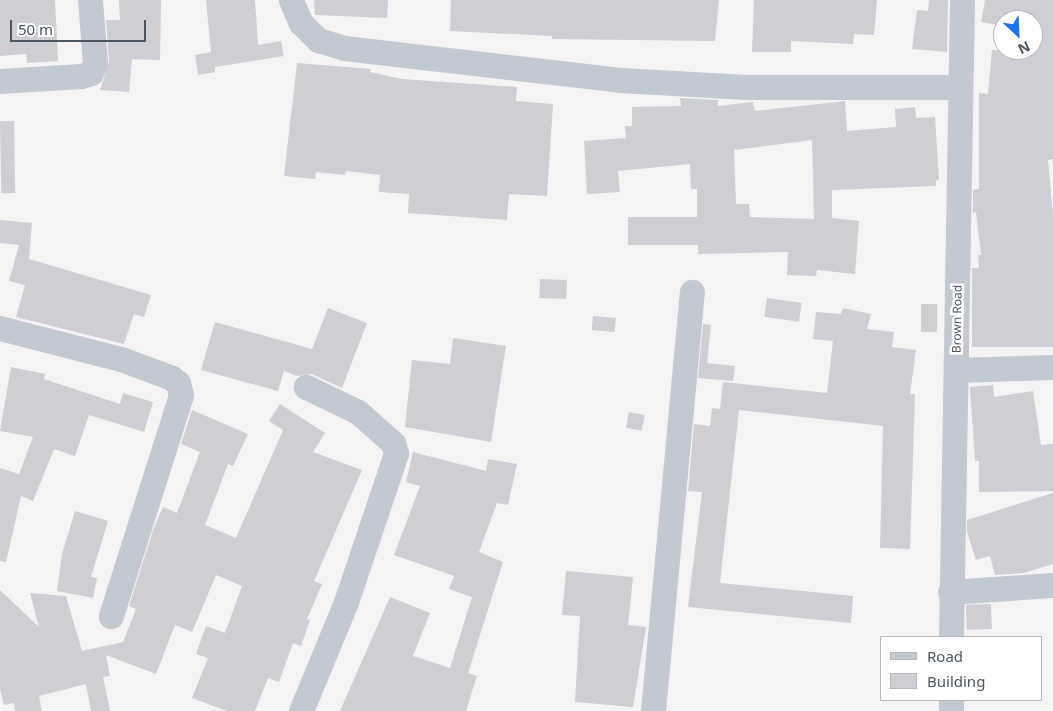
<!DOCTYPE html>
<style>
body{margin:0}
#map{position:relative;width:1053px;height:711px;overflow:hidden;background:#f5f3f3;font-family:"Noto Sans",sans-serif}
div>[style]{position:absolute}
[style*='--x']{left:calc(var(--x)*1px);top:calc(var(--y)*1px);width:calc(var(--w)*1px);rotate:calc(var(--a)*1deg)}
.building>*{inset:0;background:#cdcfd5;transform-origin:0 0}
.minor>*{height:25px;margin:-12.5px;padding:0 12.5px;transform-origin:12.5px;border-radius:12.5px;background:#c1cad2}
span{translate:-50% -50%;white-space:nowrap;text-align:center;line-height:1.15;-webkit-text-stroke:5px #fff;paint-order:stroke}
.street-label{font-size:12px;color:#4a5661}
.legend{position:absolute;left:880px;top:636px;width:162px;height:65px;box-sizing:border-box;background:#fff;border:1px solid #b7bbc0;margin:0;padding:6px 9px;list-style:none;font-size:15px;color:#4a5661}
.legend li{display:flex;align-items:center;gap:10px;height:25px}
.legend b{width:25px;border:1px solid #b7bbc0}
.north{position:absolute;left:993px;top:10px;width:50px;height:50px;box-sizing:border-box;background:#fff;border:1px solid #b7bbc0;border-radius:50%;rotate:155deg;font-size:14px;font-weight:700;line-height:20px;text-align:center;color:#4a5661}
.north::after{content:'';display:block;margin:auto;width:18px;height:22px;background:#1a73e8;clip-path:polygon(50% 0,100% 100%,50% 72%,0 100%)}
.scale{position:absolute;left:10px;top:20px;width:136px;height:22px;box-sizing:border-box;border:2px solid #4a5661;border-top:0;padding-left:6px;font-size:15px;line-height:18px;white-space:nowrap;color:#4a5661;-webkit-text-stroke:4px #fff;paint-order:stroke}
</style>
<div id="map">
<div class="building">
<i style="clip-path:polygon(0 0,55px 0,58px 61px,27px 63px,26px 54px,0 56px)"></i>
<i style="clip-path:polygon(119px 0,161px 0,160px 60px,132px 59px,129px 92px,100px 90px,109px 62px,106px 20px,120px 20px)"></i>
<i style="clip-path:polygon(206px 0,255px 0,258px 45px,281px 41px,284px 56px,215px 67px,215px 72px,198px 75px,195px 55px,211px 52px)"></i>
<i style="clip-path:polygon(314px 0,388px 0,387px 18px,315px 15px)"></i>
<i style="clip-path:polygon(451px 0,719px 0,715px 41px,552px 39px,552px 36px,450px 31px)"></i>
<i style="clip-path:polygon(754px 0,877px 0,874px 35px,854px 34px,853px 44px,791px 41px,791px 52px,752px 52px)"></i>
<i style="clip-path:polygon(929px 0,948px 0,947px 52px,912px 49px,917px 10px,928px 11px)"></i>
<i style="clip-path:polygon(985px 0,1053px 0,1053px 159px,1048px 160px,1053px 216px,1053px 347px,972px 347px,972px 268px,979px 268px,978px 255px,981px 255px,976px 212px,973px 213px,973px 190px,979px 189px,979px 93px,988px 94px,992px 50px,1033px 51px,1033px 20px,1003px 20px,1003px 26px,981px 22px)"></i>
<i style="clip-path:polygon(297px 63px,371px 69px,370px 72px,402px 79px,517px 87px,516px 101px,553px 104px,547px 196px,509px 194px,507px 220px,408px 213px,409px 194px,379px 192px,380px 175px,346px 171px,345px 175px,316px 172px,315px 179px,284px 176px)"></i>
<i style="clip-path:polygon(evenodd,680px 98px,718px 100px,718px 106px,753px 102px,755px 111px,845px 101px,847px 131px,896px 127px,895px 109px,915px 107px,916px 118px,935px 117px,939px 180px,936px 180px,936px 186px,832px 190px,832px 218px,859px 221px,855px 274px,817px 270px,816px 276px,787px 275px,788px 252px,698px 254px,698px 245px,628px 245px,628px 217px,697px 217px,697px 189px,691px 189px,690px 164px,618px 171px,620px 192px,587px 194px,584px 141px,626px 138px,625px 126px,632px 126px,632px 107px,681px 106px,680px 98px,812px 140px,814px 219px,750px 217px,749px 204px,736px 204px,734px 150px,812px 140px)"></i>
<i style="left:14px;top:121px;width:72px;height:14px;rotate:89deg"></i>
<i style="clip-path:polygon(0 220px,32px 223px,29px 259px,151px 295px,144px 317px,134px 314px,124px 344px,16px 317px,25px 285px,9px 281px,19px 245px,0 243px)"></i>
<i style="left:540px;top:279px;width:27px;height:19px;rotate:2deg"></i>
<i style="left:767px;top:298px;width:35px;height:19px;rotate:8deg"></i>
<i style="left:921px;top:304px;width:16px;height:28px"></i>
<i style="clip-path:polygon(328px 308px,367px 323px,342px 388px,312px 374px,297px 376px,284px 371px,278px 391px,201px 370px,215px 322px,312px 349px)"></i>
<i style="clip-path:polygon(843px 308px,871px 314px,867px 329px,894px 332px,892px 347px,916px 350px,910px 394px,915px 394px,910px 549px,880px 548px,883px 426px,739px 410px,720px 583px,853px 596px,851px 623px,688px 607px,702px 492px,688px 491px,694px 424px,710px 426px,712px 408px,720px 409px,723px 382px,827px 393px,833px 341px,813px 339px,816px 312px,841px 314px)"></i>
<i style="left:593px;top:316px;width:23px;height:14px;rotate:5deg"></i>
<i style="clip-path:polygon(703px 324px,711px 325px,707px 363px,735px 366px,733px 381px,698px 378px)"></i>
<i style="clip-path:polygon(453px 338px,506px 346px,491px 442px,405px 427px,412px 360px,450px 364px)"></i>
<i style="clip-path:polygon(11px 367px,45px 374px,44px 379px,120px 404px,123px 393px,153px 402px,144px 432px,89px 415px,75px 456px,54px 449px,33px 501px,21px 496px,6px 562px,0 561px,0 468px,19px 474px,33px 437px,0 431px)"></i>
<i style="clip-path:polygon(993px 385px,994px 397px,1033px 391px,1041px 445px,1053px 444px,1053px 491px,979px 492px,979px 461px,975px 461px,970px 387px)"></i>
<i style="clip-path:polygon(280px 404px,325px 433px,313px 452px,362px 470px,314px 581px,322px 584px,307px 619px,310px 620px,301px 646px,293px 643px,279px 682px,268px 678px,255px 711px,227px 711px,192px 698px,208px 658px,196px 654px,206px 626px,225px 633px,242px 586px,216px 575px,192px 632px,175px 625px,156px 674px,106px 655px,110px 676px,103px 677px,110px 711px,91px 711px,86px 684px,39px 696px,42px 711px,15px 711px,14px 703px,4px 705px,0 689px,0 590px,39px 627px,30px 593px,66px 596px,82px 651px,123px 642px,136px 609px,129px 606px,154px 527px,163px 507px,177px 513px,200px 452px,181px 444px,192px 410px,248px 434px,233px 466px,228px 464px,205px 525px,236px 538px,283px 430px,269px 421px)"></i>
<i style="left:629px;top:412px;width:16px;height:16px;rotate:11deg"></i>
<i style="clip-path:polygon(413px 452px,486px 471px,488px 459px,517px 464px,508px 505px,497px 503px,479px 552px,503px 562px,468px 673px,477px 676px,466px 711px,340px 711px,390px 597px,430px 613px,413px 656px,450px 668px,472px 597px,449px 589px,454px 576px,394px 555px,420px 486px,406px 482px)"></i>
<i style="clip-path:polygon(1053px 493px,1053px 564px,1024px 573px,995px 575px,990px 556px,976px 560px,967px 532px,967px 520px)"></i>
<i style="clip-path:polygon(75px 511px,108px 521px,91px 577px,97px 578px,93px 598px,57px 591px,62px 554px)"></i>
<i style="clip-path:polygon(566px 571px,633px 577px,628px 625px,646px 627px,633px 707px,575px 702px,580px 616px,562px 615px)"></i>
<i style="left:991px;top:604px;width:25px;height:25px;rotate:88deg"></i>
</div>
<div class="minor">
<i style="--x:291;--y:0;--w:25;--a:67"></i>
<i style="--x:301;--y:23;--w:24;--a:45"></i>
<i style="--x:318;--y:40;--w:27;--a:17"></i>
<i style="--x:344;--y:48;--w:278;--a:6.6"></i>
<i style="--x:620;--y:80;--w:126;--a:3.2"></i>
<i style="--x:746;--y:87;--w:214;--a:0"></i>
<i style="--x:0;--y:81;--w:81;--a:-3.5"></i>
<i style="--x:81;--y:76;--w:10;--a:-17"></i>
<i style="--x:91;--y:73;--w:11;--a:-68"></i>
<i style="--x:95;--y:63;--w:63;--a:-94.5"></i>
<i style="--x:0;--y:328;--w:125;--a:14.4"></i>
<i style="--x:121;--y:359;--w:54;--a:20.4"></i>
<i style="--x:172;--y:378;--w:8;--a:40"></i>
<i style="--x:178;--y:383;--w:12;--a:76"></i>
<i style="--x:181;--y:395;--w:232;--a:107.6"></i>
<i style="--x:956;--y:370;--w:97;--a:-1.8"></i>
<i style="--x:950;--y:592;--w:103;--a:-3.9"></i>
<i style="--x:951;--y:637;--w:637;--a:-89.01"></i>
<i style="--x:301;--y:711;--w:118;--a:-67.6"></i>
<i style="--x:346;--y:602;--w:157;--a:-71.4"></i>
<i style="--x:396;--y:453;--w:10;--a:-107"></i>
<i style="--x:393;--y:443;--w:47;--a:-138.5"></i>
<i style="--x:358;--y:412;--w:58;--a:-154.3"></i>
<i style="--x:653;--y:711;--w:421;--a:-84.7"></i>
<i style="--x:951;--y:711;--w:11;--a:-90"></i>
</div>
<div class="street-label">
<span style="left:957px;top:319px;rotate:-89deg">Brown Road</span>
</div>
<ul class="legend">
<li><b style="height:6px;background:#c1cad2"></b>Road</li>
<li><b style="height:14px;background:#cdcfd5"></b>Building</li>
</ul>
<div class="north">N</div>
<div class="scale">50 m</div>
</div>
